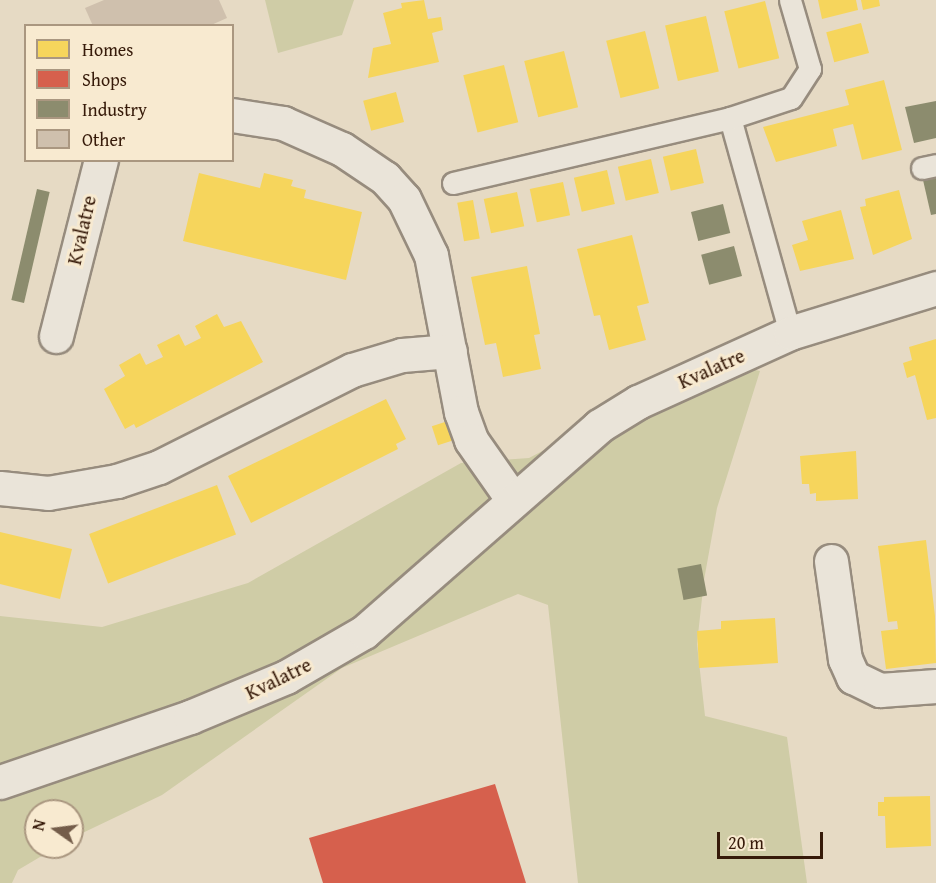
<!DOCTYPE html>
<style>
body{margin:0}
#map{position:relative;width:936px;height:883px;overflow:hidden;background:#e6dac4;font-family:"Gentium Book Plus",serif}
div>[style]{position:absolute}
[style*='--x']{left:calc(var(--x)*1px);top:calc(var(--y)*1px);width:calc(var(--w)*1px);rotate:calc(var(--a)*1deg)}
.green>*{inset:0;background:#cfcca6}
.homes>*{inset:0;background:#f6d55c;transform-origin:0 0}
.shops>*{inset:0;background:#d6604d}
.industry>*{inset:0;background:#8c8c6e;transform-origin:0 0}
.building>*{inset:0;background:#cfc0ad}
.roads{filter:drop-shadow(2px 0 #978c7e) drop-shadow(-2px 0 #978c7e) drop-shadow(0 2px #978c7e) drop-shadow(0 -2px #978c7e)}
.service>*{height:21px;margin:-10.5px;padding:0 10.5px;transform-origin:10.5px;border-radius:10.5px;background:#eae4d9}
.minor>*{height:33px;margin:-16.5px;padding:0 16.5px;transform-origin:16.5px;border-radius:16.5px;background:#eae4d9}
span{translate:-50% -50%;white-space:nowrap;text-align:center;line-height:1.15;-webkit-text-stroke:6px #f8ead0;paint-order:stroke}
.street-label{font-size:20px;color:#361a09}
.legend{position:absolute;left:24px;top:24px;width:210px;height:138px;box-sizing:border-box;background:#f8ead0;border:2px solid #aa9780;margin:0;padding:8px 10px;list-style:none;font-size:18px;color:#361a09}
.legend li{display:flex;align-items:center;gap:12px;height:30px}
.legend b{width:30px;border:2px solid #aa9780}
.north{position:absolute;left:24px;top:799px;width:60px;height:60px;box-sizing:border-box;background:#f8ead0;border:2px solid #aa9780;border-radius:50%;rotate:284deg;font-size:16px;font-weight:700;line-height:24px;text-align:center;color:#361a09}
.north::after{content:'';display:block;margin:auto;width:21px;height:27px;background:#745d4a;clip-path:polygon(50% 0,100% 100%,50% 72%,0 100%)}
.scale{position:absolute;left:717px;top:832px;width:106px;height:27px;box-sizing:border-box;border:3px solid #361a09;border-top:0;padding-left:8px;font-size:18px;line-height:21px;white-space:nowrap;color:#361a09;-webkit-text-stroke:4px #f8ead0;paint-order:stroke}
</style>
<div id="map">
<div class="green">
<i style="clip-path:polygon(265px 0,354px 0,342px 35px,278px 53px)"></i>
<i style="clip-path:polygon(728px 364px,760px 371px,717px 508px,704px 580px,697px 644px,705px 716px,787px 737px,807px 883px,578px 883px,548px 605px,518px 594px,342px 668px,162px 795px,72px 838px,72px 811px,36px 811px,36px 847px,57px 847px,18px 870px,12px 883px,0 883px,0 616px,102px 627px,248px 583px,461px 463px,529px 458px,631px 405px)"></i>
</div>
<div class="homes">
<i style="clip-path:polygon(424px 0,428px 19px,441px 17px,443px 30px,432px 33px,439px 62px,368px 78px,373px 48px,391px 44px,383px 13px,402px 8px,401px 3px)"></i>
<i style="clip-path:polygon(818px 0,856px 0,858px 10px,822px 19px)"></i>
<i style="clip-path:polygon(861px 0,879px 0,880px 6px,863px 10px)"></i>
<i style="left:765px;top:1px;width:59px;height:42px;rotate:76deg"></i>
<i style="left:706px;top:16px;width:57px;height:42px;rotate:77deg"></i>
<i style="left:861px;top:23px;width:31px;height:36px;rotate:75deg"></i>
<i style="left:645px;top:31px;width:59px;height:40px;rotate:76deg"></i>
<i style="left:564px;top:51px;width:58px;height:41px;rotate:76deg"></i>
<i style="left:504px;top:65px;width:59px;height:42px;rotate:76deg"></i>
<i style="clip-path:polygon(884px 80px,902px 150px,862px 160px,853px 124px,833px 129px,837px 146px,776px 162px,763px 127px,849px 105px,845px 90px)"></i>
<i style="left:396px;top:92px;width:31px;height:34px;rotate:75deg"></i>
<i style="left:696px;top:149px;width:35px;height:34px;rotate:77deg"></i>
<i style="left:651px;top:159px;width:35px;height:34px;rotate:77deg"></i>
<i style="left:607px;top:170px;width:35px;height:34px;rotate:77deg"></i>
<i style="clip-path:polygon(199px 173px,260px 188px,264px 173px,293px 180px,291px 186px,306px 190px,304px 198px,362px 212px,346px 280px,183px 241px)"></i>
<i style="left:563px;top:182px;width:34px;height:34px;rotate:78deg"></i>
<i style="clip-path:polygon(899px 190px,912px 239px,873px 255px,860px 207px,866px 206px,865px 199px)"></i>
<i style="left:517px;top:192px;width:35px;height:34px;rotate:78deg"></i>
<i style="left:473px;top:200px;width:39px;height:16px;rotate:80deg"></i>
<i style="clip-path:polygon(841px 210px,854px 259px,800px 271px,792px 245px,808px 240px,802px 221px)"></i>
<i style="clip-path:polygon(632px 235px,649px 303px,637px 306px,646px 340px,609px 350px,600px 315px,594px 316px,577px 249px)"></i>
<i style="clip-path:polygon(527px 266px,540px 334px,534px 335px,541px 369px,503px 377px,496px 343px,485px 345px,471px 277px)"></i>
<i style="clip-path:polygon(217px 314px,224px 327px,241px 321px,263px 362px,136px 428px,134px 424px,125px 429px,104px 389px,125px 376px,119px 365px,140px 353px,146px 365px,163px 357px,157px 345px,179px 334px,185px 346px,201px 338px,195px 326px)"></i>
<i style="clip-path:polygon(936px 339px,936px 418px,927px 420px,915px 375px,907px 378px,903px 363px,912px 360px,909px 347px)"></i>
<i style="clip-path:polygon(386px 399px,406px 439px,396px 444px,398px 449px,251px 523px,228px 476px)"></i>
<i style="left:448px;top:421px;width:20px;height:17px;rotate:72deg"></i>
<i style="clip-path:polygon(856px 451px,858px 499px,816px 501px,816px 493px,810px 494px,809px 484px,802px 484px,800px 456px)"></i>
<i style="left:217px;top:485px;width:53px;height:137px;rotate:69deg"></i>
<i style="clip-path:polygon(0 532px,72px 549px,60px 599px,0 584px)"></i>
<i style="clip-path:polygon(926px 540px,935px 616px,936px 663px,886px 669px,881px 631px,898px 629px,897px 621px,888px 622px,878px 546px)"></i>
<i style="clip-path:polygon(775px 618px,778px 663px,699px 668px,697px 631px,721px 629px,721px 621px)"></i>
<i style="clip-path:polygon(930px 796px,931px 846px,886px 848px,885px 816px,878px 816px,878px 802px,884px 802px,884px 797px)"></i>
</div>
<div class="shops">
<i style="clip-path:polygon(495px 784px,526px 883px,323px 883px,309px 838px)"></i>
</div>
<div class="industry">
<i style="clip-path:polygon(936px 101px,936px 138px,914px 143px,905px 107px)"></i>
<i style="clip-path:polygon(936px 177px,936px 214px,931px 215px,923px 180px)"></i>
<i style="left:37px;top:189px;width:13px;height:114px;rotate:13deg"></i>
<i style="left:723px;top:204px;width:30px;height:33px;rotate:76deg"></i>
<i style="left:734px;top:246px;width:31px;height:34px;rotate:75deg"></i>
<i style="left:701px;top:564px;width:32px;height:24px;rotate:79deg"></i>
</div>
<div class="building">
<i style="clip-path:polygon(104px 0,219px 0,227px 18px,209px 26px,93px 26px,85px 8px)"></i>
</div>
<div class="roads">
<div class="service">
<i style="--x:730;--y:118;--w:223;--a:74.4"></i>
<i style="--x:922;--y:168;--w:14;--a:-12"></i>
<i style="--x:453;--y:183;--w:285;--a:-13.2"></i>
<i style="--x:730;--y:118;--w:64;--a:-18.2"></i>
<i style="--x:791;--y:98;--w:35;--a:-57"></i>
<i style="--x:810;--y:69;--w:72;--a:-106.2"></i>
</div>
<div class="minor">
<i style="--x:232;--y:115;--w:52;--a:8.9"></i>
<i style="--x:283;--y:123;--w:64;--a:23.8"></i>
<i style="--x:342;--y:149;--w:52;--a:34"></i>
<i style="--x:385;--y:178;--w:28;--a:48"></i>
<i style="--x:404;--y:199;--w:62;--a:64.3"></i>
<i style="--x:431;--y:255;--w:160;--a:79.2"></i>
<i style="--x:461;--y:412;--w:30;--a:70"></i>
<i style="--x:471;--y:440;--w:73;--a:55"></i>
<i style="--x:56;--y:336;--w:182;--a:-75.7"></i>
<i style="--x:0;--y:488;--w:48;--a:5.9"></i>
<i style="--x:48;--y:493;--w:70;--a:-9.9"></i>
<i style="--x:117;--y:481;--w:44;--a:-18.4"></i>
<i style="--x:159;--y:467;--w:216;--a:-26.7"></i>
<i style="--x:352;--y:370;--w:52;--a:-16.7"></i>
<i style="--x:402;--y:355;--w:48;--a:-4.8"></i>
<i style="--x:831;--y:561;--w:99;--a:81.9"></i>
<i style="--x:845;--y:659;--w:20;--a:66"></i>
<i style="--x:853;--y:677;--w:30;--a:26"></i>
<i style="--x:880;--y:690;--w:56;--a:-4.1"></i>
<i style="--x:0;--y:782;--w:201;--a:-18.9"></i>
<i style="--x:190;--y:717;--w:104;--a:-22.6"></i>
<i style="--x:286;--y:677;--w:90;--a:-30"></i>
<i style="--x:364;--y:632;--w:313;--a:-41.2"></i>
<i style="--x:599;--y:426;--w:46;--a:-31.6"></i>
<i style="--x:638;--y:402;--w:167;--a:-24.4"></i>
<i style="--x:790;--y:333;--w:153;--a:-17.1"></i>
</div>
</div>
<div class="street-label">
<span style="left:81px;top:230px;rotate:-77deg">Kvalatre</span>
<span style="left:711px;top:368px;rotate:-24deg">Kvalatre</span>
<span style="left:278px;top:678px;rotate:-26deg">Kvalatre</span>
</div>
<ul class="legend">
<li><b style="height:16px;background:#f6d55c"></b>Homes</li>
<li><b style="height:16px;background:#d6604d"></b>Shops</li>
<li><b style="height:16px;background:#8c8c6e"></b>Industry</li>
<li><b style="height:16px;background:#cfc0ad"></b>Other</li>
</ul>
<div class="north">N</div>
<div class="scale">20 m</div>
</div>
